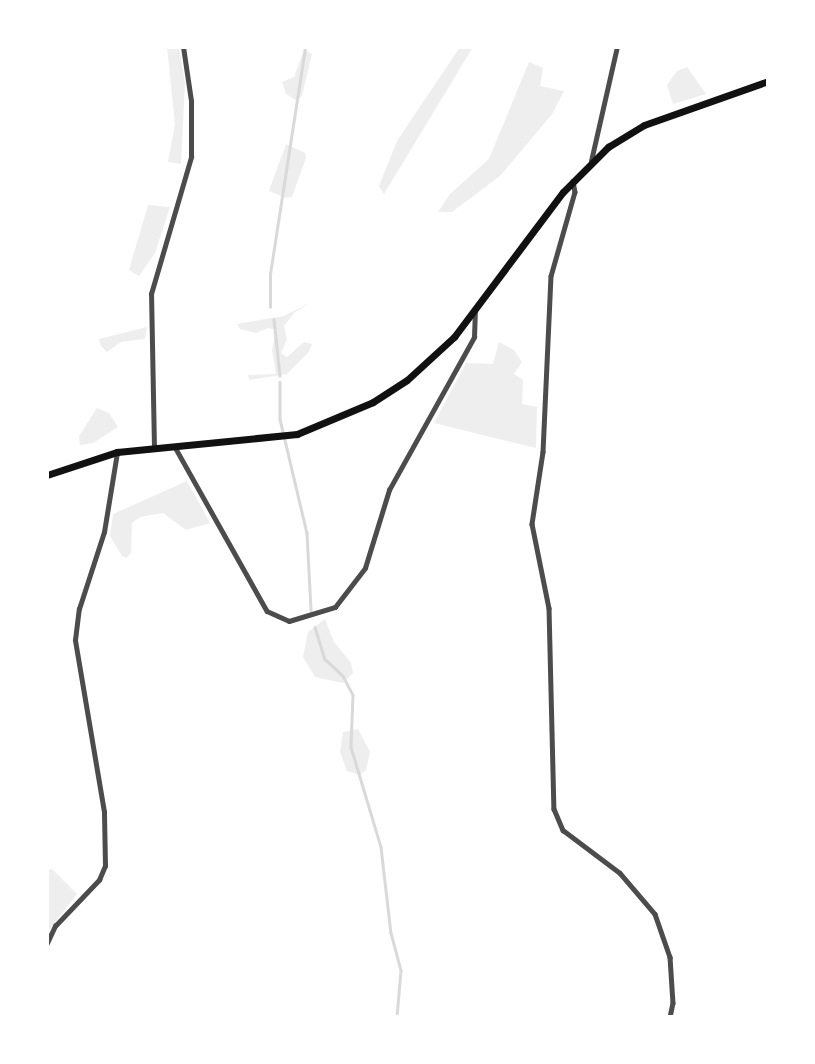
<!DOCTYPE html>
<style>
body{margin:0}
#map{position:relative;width:815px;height:1064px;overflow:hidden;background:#fff;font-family:"DejaVu Sans",sans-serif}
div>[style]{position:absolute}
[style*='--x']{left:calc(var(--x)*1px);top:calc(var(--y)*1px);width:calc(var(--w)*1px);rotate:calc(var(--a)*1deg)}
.green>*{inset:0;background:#eee}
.stream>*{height:2.5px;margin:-1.25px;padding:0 1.25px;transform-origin:1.25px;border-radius:1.25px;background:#d9d9d9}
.minor>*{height:4.5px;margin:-2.25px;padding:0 2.25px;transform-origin:2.25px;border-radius:2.25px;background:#4c4c4c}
.primary>*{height:7px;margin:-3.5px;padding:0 3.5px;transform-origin:3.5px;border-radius:3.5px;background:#111}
span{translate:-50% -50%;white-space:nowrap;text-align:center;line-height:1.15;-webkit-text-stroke:7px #fff;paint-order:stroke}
.frame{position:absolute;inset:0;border:49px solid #fff;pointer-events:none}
</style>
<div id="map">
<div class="green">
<i style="clip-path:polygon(167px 47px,179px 47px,185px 83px,181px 164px,168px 162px,175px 124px)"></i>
<i style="clip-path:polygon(300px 47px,309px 47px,305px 50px,312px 54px,302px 96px,296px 100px,286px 94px,282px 82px,294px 77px,304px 50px)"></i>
<i style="clip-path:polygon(460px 47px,473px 47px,384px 194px,379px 186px,397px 141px)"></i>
<i style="clip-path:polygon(529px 62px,543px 68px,540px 86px,564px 91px,552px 114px,500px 176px,452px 212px,438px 212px,450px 194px,489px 159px)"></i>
<i style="clip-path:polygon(687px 67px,706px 94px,673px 104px,667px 85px,677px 71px)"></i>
<i style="clip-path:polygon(286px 144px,305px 153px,306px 158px,292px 197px,286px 198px,269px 191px)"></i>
<i style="clip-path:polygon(148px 205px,170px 207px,155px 253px,139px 276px,129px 270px)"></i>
<i style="clip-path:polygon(313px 301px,295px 312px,284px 326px,287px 339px,281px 353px,287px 357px,304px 342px,312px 344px,309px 352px,287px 374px,249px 380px,248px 375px,276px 374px,272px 350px,276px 330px,268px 328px,256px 333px,240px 329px,237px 324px,284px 316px)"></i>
<i style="clip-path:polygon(147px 327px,145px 339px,121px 342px,107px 352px,101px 346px,99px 339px)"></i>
<i style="clip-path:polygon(499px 342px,514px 350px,522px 362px,514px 374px,523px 380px,522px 404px,537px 407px,536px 448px,434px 423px,466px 363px,493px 364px)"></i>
<i style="clip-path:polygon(97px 408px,109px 413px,118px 427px,93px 443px,80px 445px,79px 436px)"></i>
<i style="clip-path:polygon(187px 481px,210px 523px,186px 530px,163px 513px,140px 517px,132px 523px,131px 553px,126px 558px,122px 556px,110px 536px,113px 514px)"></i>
<i style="clip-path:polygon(325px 619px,334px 642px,351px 663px,353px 673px,343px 683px,315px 677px,303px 657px,308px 632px)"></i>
<i style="clip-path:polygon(358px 729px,370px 752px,366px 770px,360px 775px,347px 771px,340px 752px,343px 732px)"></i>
<i style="clip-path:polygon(52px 869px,77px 894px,47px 933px,47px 870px)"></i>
</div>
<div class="stream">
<i style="--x:270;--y:307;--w:33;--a:-90"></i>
<i style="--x:270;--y:274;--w:230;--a:-81.2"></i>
<i style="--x:274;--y:319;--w:57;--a:84"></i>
<i style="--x:280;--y:382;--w:37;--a:90"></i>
<i style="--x:280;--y:419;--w:117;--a:76.7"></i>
<i style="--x:307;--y:533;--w:77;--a:87"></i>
<i style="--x:315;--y:627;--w:34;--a:73"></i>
<i style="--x:325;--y:659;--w:25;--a:43"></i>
<i style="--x:343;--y:676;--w:21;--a:62"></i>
<i style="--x:353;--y:695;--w:52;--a:92.2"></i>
<i style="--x:351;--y:747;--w:104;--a:73.3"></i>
<i style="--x:381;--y:847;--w:87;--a:83.4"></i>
<i style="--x:391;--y:933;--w:39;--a:75"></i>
<i style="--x:401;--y:971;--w:46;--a:95"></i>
</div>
<div class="minor">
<i style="--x:591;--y:161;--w:117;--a:-77.2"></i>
<i style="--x:573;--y:181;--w:11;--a:80"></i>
<i style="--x:575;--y:192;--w:87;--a:105.9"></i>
<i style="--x:551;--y:276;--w:176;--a:92.6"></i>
<i style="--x:543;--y:452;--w:73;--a:98.7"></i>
<i style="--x:532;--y:524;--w:86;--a:78.6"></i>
<i style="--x:549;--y:608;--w:201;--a:88.6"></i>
<i style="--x:554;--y:809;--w:23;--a:67"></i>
<i style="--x:563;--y:830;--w:71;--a:37"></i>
<i style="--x:620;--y:873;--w:54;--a:49.5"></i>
<i style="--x:655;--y:914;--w:46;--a:70.8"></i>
<i style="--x:670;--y:957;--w:46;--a:86.3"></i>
<i style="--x:673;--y:1003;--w:14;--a:102"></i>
<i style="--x:175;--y:447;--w:188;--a:60.7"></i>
<i style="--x:267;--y:611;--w:24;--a:24"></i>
<i style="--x:289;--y:621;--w:48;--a:-16.9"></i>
<i style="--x:335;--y:607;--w:49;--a:-52.4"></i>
<i style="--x:365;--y:568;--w:82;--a:-72.9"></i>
<i style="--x:389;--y:490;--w:175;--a:-60.9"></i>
<i style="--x:474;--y:337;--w:26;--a:-88"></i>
<i style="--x:154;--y:448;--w:154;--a:-91.1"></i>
<i style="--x:151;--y:294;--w:143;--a:-73.7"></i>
<i style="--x:191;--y:157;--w:56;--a:-90"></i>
<i style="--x:191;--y:101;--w:55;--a:-98.4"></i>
<i style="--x:47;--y:943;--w:19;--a:-65"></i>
<i style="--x:55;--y:926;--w:64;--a:-46.3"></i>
<i style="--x:99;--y:880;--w:15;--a:-67"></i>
<i style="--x:105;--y:866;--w:54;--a:-91.1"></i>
<i style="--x:104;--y:812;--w:174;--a:-99.6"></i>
<i style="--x:75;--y:640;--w:31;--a:-83"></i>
<i style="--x:79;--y:609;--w:81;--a:-72"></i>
<i style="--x:104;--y:532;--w:80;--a:-80.7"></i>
</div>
<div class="primary">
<i style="--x:47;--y:475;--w:74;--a:-18.2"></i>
<i style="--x:117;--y:452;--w:181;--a:-5.7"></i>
<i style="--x:297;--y:434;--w:82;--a:-22.8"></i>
<i style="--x:373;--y:402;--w:40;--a:-32.9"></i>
<i style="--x:407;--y:380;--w:64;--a:-42.5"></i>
<i style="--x:454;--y:337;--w:181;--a:-53.1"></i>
<i style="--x:563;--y:192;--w:64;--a:-45"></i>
<i style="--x:608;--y:147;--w:42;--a:-31.4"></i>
<i style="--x:644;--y:125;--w:132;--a:-19.5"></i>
</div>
<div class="frame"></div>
</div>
